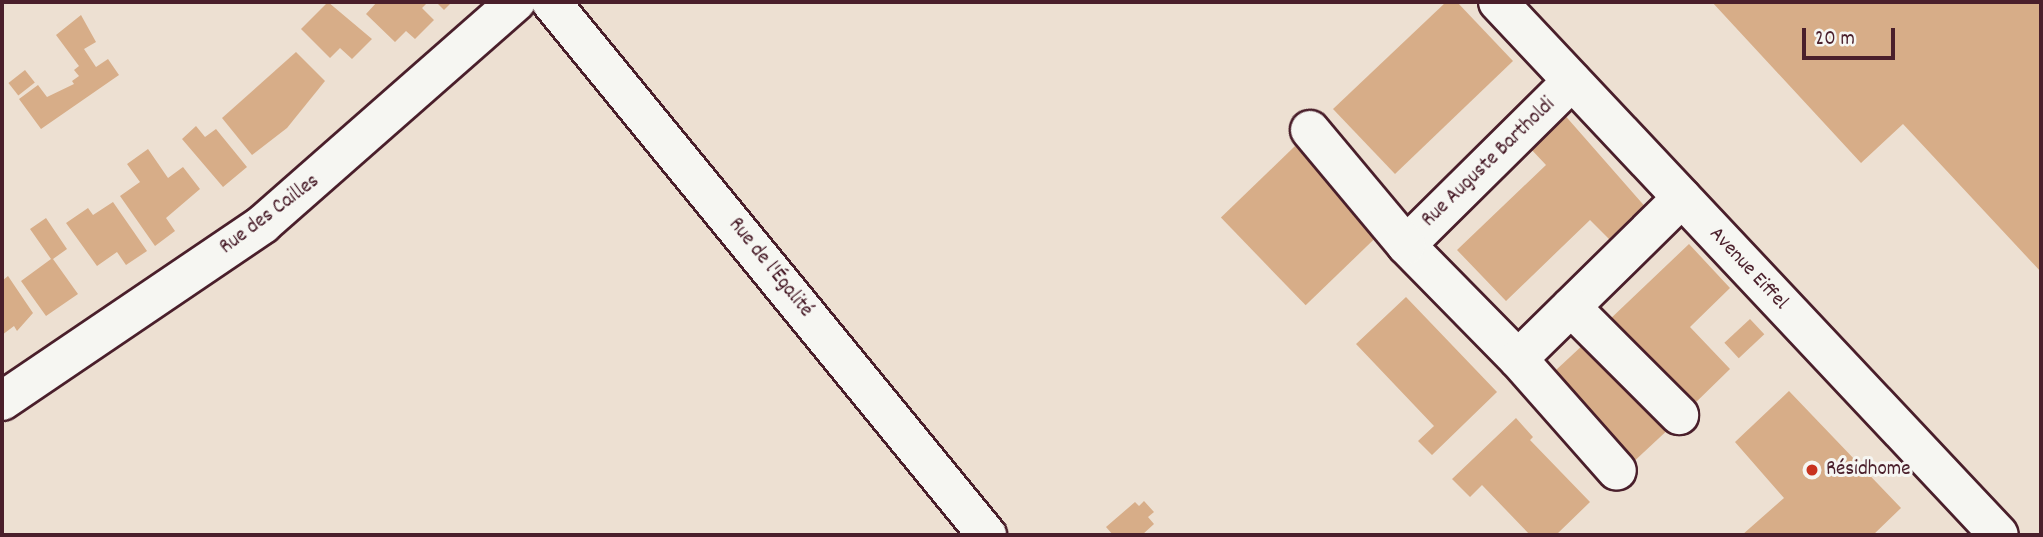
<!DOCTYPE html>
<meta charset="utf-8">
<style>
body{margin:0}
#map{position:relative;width:2043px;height:537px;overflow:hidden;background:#ede0d2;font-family:Dekko,sans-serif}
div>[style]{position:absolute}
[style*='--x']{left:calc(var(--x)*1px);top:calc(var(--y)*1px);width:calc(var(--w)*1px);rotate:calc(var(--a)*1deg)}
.building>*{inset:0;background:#d7ad88;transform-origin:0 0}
.roads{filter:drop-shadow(2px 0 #4a1f2b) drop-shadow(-2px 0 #4a1f2b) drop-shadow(0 2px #4a1f2b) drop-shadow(0 -2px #4a1f2b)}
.minor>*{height:38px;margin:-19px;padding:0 19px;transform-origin:19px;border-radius:19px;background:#f6f6f2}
.dots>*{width:19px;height:19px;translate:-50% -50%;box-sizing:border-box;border:4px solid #f6f6f2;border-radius:50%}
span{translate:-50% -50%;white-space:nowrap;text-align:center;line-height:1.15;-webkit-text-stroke:6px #f6f6f2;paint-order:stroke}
.street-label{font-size:21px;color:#4a1f2b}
.poi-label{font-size:21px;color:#4a1f2b}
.left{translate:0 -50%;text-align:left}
.frame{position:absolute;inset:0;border:4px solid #4a1f2b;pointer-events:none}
.scale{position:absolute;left:1802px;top:28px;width:93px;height:32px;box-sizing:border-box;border:4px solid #4a1f2b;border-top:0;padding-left:9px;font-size:21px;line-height:24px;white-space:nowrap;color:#4a1f2b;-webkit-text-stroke:5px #f6f6f2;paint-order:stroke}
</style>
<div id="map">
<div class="building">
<i style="clip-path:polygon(328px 2px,372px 39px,352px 59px,340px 48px,330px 58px,301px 29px)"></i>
<i style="clip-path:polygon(377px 2px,428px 2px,422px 8px,434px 20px,415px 39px,406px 31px,395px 42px,366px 14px)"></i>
<i style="clip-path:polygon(436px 2px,452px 2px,444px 10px)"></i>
<i style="clip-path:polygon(1446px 2px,1457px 2px,1513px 61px,1395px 174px,1333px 109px)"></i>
<i style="clip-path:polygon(1712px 2px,2041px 2px,2041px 272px,1903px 124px,1861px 163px)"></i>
<i style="clip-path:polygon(81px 15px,96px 42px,84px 49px,96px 67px,108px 59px,119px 75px,41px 129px,19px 99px,38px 85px,47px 97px,74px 84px,72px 81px,79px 76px,74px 70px,79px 66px,56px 35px)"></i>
<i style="clip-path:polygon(296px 52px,325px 81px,287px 128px,252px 155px,222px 118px)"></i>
<i style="left:25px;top:70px;width:16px;height:21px;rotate:52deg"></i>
<i style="clip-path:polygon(1562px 112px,1648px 210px,1613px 243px,1590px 220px,1506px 301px,1457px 250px,1546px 165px,1529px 147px)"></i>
<i style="clip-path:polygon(196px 126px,205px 137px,216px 129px,247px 167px,223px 187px,182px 139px)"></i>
<i style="left:1295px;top:146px;width:122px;height:103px;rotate:46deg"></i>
<i style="clip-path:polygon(148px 149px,168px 178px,183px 167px,200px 189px,166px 218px,175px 231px,155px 246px,120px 196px,140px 182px,127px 164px)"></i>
<i style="clip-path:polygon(113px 202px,147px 251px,126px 265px,117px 252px,97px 266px,66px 223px,88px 208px,93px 215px)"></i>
<i style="clip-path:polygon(46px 218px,67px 249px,53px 259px,78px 294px,46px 316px,21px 281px,51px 259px,30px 229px)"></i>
<i style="clip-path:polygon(1689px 244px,1730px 288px,1690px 327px,1730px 369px,1690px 408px,1607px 322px)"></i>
<i style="clip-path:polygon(8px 276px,33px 313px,17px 331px,14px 326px,2px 335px,2px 281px)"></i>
<i style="clip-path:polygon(1406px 297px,1497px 392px,1432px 455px,1418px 441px,1434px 426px,1356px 344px)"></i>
<i style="left:1750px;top:319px;width:21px;height:35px;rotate:47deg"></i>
<i style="left:1585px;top:343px;width:120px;height:44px;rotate:47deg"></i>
<i style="clip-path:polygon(1789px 391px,1901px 508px,1873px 535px,1742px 535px,1784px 498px,1735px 442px)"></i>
<i style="clip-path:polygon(1516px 418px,1533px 437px,1530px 440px,1590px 502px,1556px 535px,1530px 535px,1482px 485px,1470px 497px,1452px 479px)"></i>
<i style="clip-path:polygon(1144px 501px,1154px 512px,1148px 517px,1154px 524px,1142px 535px,1113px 535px,1106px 527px,1135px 502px,1139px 506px)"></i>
</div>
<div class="roads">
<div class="minor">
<i style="--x:551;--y:2;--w:689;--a:50.72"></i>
<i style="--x:1498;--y:2;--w:731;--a:46.77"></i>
<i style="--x:1572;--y:81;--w:233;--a:135.3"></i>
<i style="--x:1406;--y:245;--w:160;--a:45.5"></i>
<i style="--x:1518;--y:359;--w:230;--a:-44.5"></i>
<i style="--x:1310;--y:130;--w:150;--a:50.1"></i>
<i style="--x:1571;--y:307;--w:153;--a:45"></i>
<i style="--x:1518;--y:359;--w:149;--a:48.5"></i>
<i style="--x:2;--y:401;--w:315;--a:-34.1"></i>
<i style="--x:263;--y:224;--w:337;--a:-41.3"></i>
</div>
</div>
<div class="dots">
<i style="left:1812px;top:470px;background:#c8321e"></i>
</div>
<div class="street-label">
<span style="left:1489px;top:163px;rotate:-44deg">Rue Auguste Bartholdi</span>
<span style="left:270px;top:215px;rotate:-37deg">Rue des Cailles</span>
<span style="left:770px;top:268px;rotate:51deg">Rue de l'Égalité</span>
<span style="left:1748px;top:269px;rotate:47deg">Avenue Eiffel</span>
</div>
<div class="poi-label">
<span class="left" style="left:1826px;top:470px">Résidhome</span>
</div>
<div class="frame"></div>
<div class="scale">20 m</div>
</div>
